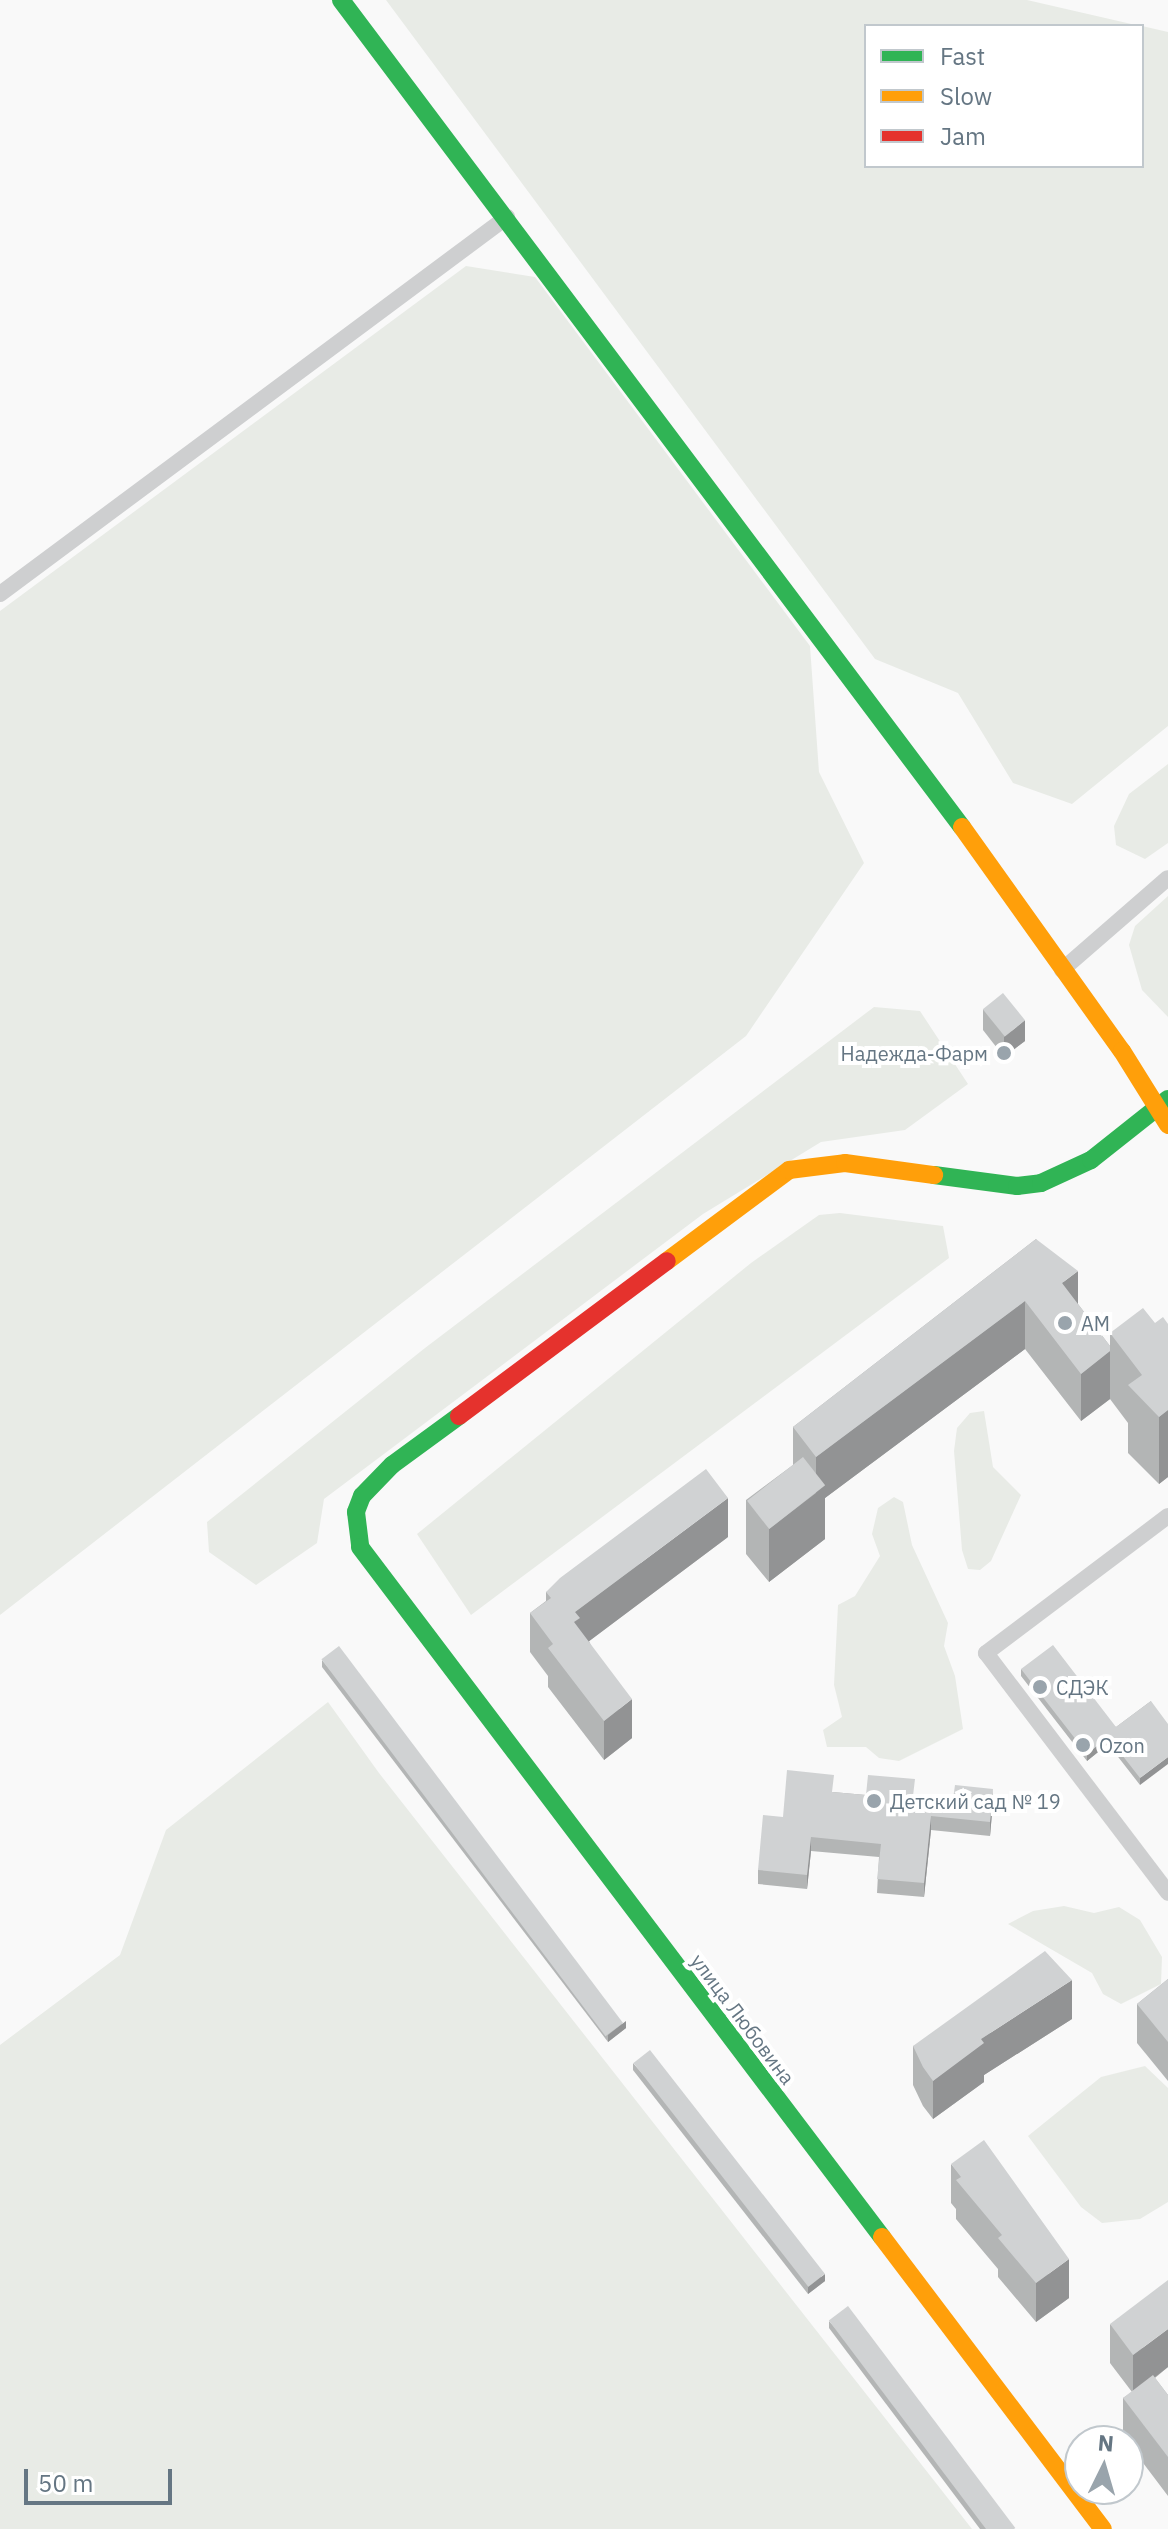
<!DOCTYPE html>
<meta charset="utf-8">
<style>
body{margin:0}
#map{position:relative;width:1168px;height:2529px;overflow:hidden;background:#f9f9f9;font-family:"IBM Plex Sans",sans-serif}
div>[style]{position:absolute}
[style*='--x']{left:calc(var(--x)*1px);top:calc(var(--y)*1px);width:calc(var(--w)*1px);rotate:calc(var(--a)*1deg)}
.green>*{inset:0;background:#e8ebe6}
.street>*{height:16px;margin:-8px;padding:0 8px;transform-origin:8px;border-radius:8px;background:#cecfd0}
.fast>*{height:18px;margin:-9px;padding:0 9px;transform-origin:9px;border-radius:9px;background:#30b455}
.slow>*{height:18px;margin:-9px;padding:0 9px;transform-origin:9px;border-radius:9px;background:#ff9f0a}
.jam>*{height:18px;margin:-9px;padding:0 9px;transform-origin:9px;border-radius:9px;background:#e5322d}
.wall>*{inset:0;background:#b3b5b5}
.shaded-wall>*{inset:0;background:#929394}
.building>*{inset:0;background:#d0d2d3;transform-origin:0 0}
.dots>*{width:22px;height:22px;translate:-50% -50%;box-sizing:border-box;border:4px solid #fff;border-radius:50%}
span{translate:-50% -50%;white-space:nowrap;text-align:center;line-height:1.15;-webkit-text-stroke:8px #fff;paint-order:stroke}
.poi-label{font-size:20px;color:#657683}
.right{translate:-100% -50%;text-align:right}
.left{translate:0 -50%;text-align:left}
.street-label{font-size:20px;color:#657683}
.legend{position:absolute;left:864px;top:24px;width:280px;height:144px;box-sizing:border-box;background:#fff;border:2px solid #c1c8cd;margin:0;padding:10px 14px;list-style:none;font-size:24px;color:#657683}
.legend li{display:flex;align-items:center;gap:16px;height:40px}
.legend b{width:40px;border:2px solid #c1c8cd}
.north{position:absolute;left:1064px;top:2425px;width:80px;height:80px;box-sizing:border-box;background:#fff;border:2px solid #c1c8cd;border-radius:50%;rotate:5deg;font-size:22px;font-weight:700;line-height:32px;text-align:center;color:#657683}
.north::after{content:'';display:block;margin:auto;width:28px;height:36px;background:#99a4ac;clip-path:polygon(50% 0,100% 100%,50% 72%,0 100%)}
.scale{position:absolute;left:24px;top:2469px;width:148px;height:36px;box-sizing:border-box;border:4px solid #657683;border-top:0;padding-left:10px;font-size:24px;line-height:28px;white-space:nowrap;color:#657683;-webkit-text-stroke:6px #fff;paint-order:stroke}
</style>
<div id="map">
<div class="green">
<i style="clip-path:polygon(386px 0,1027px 0,1140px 26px,866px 26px,866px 166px,1142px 166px,1142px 26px,1168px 32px,1168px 726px,1072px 804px,1013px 783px,958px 693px,875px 659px)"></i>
<i style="clip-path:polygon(466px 266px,535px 277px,810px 646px,819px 772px,864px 863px,746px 1036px,0 1615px,0 611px)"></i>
<i style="clip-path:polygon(1168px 764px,1168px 843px,1145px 859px,1116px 845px,1114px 826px,1129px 794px)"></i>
<i style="clip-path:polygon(1168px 896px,1168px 1017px,1142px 990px,1129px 945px,1135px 926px)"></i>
<i style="clip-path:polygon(874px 1007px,920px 1011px,968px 1084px,905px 1130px,821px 1142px,703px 1214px,324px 1499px,317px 1543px,256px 1585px,209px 1552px,207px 1522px,425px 1348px)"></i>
<i style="clip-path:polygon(840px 1213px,943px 1226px,949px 1258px,471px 1615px,417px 1534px,751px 1263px,819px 1215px)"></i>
<i style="clip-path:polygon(984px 1411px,993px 1467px,1021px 1495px,991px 1561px,980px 1570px,968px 1569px,962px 1550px,954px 1451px,957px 1428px,970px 1413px)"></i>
<i style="clip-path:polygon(894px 1497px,903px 1502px,912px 1545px,948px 1623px,944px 1646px,955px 1676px,963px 1729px,899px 1761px,879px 1758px,866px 1747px,827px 1747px,823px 1730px,842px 1717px,834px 1685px,838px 1605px,855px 1596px,880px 1556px,872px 1534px,878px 1508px)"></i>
<i style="clip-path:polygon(328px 1702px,379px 1773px,972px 2529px,0 2529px,0 2045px,120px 1955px,166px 1830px)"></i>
<i style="clip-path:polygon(1064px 1906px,1094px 1913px,1119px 1907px,1140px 1920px,1162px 1957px,1161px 1984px,1121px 2004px,1103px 1994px,1092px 1973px,1008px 1924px,1033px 1911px)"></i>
<i style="clip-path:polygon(1145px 2066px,1168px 2088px,1168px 2202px,1140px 2219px,1102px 2223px,1081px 2207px,1028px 2136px,1101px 2077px)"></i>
</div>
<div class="street">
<i style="--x:0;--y:594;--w:632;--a:-36.63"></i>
<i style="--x:1062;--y:970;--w:140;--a:-41"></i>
<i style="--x:1168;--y:1516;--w:228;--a:143"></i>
<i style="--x:986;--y:1653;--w:301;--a:52.8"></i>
</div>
<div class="fast">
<i style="--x:341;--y:0;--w:1034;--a:53.1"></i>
<i style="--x:934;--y:1175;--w:84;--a:7.5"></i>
<i style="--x:1017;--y:1186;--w:24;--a:-7"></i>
<i style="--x:1041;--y:1183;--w:55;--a:-24.7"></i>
<i style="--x:1091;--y:1160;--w:98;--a:-38.4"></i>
<i style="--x:459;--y:1416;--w:83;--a:143.8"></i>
<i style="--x:392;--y:1465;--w:43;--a:134.1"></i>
<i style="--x:362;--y:1496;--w:17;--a:111"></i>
<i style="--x:356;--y:1512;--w:35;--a:83"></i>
<i style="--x:360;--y:1547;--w:865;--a:52.89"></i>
</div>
<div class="slow">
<i style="--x:962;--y:827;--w:275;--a:54.5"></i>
<i style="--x:1122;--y:1051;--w:87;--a:58.1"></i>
<i style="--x:667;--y:1261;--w:152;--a:-36.7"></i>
<i style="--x:789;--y:1170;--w:56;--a:-7.1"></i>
<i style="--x:845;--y:1163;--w:90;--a:7.7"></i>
<i style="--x:882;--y:2237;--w:366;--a:52.9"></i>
</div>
<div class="jam">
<i style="--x:459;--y:1416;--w:259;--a:-36.7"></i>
</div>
<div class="wall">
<i style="clip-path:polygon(983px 1009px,1025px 1041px,1004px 1057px,983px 1030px)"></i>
<i style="clip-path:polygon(1036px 1239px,1078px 1304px,1110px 1346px,1110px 1333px,1155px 1323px,1168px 1324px,1168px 1477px,1159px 1484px,1128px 1453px,1128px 1423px,1110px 1399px,1081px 1421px,1025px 1349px,825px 1498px,825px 1539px,769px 1582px,746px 1554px,746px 1500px,793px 1465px,793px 1427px)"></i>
<i style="clip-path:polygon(728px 1537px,589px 1641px,632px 1738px,604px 1760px,548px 1687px,548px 1676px,530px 1652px,530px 1613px,546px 1601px,546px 1592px)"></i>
<i style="clip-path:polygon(322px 1660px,626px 2028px,608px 2042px,322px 1667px)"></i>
<i style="clip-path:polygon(1021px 1669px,1116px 1727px,1151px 1701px,1140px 1785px,1108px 1744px,1087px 1761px,1021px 1676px)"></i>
<i style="clip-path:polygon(833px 1792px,866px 1795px,914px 1796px,993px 1802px,990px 1836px,931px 1830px,924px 1897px,877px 1893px,879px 1857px,811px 1851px,807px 1889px,758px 1884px,758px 1870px,783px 1817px)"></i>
<i style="clip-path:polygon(1168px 1979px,1168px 2081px,1137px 2043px,1137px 2004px)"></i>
<i style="clip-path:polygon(1072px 2019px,984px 2075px,984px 2082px,933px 2119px,923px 2106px,913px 2085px,913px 2046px)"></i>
<i style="clip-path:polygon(633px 2063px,825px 2281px,808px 2294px,633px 2070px)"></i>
<i style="clip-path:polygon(951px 2164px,1069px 2298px,1036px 2322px,998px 2277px,998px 2269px,956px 2219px,956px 2209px,951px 2203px)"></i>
<i style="clip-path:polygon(829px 2321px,1014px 2529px,980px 2529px,829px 2328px)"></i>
<i style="clip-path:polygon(1110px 2324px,1168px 2367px,1155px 2378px,1168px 2395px,1168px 2496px,1128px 2443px,1128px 2441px,1123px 2437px,1123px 2398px,1132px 2392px,1110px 2363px)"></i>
</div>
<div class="shaded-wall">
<i style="clip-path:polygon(1025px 1020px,1025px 1041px,1004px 1057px,1004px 1037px)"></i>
<i style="clip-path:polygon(1078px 1271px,1078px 1319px,1062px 1283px)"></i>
<i style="clip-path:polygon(1025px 1301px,1025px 1349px,825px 1498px,825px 1539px,769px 1582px,769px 1529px,816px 1493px,816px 1457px)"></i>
<i style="clip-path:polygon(1110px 1351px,1110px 1399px,1081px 1421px,1081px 1374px)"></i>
<i style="clip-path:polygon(1168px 1410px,1168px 1477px,1159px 1484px,1159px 1417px)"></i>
<i style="clip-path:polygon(728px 1498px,728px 1537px,580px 1648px,574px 1622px,575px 1612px)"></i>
<i style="clip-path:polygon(632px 1699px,632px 1738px,604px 1760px,604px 1721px)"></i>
<i style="clip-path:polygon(1108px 1737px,1108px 1744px,1087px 1761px,1087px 1754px)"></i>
<i style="clip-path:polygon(1168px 1757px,1168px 1764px,1140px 1785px,1140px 1778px)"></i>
<i style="clip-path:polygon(993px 1789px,993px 1802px,990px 1836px,990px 1822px)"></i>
<i style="clip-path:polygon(931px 1816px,931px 1830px,924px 1897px,924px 1883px)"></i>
<i style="clip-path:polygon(811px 1837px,811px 1851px,807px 1889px,807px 1875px)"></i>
<i style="clip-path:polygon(1072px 1980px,1072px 2019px,984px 2075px,984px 2082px,933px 2119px,933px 2081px,981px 2039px)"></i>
<i style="clip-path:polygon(626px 2021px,626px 2028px,608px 2042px,608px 2035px)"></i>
<i style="clip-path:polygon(1069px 2259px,1069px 2298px,1036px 2322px,1036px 2283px)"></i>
<i style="clip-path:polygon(825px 2274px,825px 2281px,808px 2294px,808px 2287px)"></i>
<i style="clip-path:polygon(1168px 2329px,1168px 2367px,1133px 2394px,1133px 2355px)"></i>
</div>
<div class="building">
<i style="left:1003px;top:993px;width:35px;height:26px;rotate:51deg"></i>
<i style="clip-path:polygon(1036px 1239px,1078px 1271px,1062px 1283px,1110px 1346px,1110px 1351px,1081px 1374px,1025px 1301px,816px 1457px,793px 1427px)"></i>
<i style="clip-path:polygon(1143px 1308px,1155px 1323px,1163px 1317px,1168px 1324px,1168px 1410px,1159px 1417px,1128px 1385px,1142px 1375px,1110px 1333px)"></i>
<i style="left:803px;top:1457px;width:36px;height:71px;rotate:52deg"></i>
<i style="clip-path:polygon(706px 1469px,728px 1498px,575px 1612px,580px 1618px,574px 1622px,632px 1699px,604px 1721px,548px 1648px,553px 1644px,530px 1613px,551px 1598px,546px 1592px,560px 1578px)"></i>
<i style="clip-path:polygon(1053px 1645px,1116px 1727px,1151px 1701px,1168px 1724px,1168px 1757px,1140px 1778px,1108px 1737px,1087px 1754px,1021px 1669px)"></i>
<i style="left:339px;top:1646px;width:472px;height:22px;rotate:53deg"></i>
<i style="clip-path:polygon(787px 1770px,834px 1775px,832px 1792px,866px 1795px,868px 1775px,915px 1779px,913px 1796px,953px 1799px,955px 1785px,993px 1789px,990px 1822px,931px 1816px,924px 1883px,877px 1879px,881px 1844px,811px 1837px,807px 1875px,758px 1870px,763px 1815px,783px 1817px)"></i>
<i style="clip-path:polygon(1045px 1951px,1072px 1980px,981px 2039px,984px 2043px,933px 2081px,923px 2067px,913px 2046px)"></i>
<i style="clip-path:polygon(1168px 1979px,1168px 2042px,1137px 2004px)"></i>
<i style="left:650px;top:2050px;width:284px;height:21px;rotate:52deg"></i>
<i style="clip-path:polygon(984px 2140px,1069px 2259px,1036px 2283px,998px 2238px,1002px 2235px,956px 2180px,961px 2177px,951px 2164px)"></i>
<i style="clip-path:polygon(1168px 2280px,1168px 2329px,1133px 2355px,1110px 2324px)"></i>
<i style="left:848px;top:2306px;width:278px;height:24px;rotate:53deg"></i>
<i style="clip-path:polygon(1153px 2375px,1168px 2395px,1168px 2457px,1123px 2398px)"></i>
</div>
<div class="dots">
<i style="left:1004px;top:1053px;background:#99a4ac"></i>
<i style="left:1065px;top:1323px;background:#99a4ac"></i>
<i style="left:1040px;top:1687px;background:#99a4ac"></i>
<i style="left:1083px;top:1745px;background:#99a4ac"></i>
<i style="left:874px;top:1801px;background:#99a4ac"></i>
</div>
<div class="poi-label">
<span class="right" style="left:988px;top:1053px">Надежда-Фарм</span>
<span class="left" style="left:1081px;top:1323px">АМ</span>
<span class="left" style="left:1056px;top:1687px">СДЭК</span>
<span class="left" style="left:1099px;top:1745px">Ozon</span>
<span class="left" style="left:890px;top:1801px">Детский сад № 19</span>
</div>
<div class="street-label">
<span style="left:743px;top:2019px;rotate:53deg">улица Любовина</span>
</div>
<ul class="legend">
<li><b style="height:10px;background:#30b455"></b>Fast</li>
<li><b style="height:10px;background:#ff9f0a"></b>Slow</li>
<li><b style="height:10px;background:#e5322d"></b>Jam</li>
</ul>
<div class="north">N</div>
<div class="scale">50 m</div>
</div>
